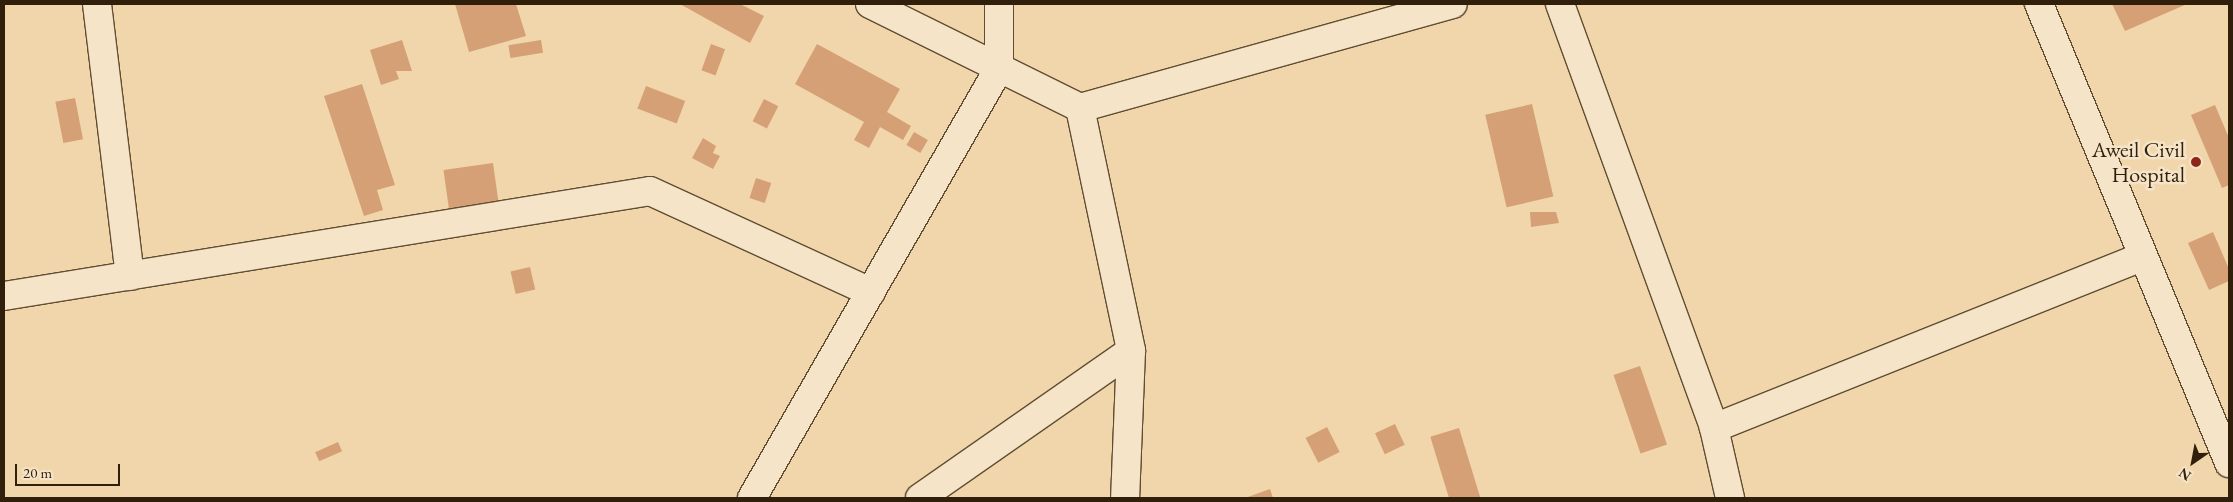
<!DOCTYPE html>
<style>
body{margin:0}
#map{position:relative;width:2233px;height:502px;overflow:hidden;background:#f0d6aa;font-family:"EB Garamond",serif}
div>[style]{position:absolute}
[style*='--x']{left:calc(var(--x)*1px);top:calc(var(--y)*1px);width:calc(var(--w)*1px);rotate:calc(var(--a)*1deg)}
.building>*{inset:0;background:#d6a076;transform-origin:0 0}
.roads{filter:drop-shadow(1px 0 #604d32) drop-shadow(-1px 0 #604d32) drop-shadow(0 1px #604d32) drop-shadow(0 -1px #604d32)}
.minor>*{height:28px;margin:-14px;padding:0 14px;transform-origin:14px;border-radius:14px;background:#f5e4c8}
.tertiary>*{height:28px;margin:-14px;padding:0 14px;transform-origin:14px;border-radius:14px;background:#f5e4c8}
.secondary>*{height:28px;margin:-14px;padding:0 14px;transform-origin:14px;border-radius:14px;background:#f5e4c8}
.dots>*{width:14px;height:14px;translate:-50% -50%;box-sizing:border-box;border:2px solid #f5e4c8;border-radius:50%}
span{translate:-50% -50%;white-space:nowrap;text-align:center;line-height:1.15;-webkit-text-stroke:5px #f5e4c8;paint-order:stroke}
.poi-label{font-size:22px;color:#301f0a}
.right{translate:-100% -50%;text-align:right}
.frame{position:absolute;inset:0;border:5px solid #301f0a;pointer-events:none}
.north{position:absolute;left:2168px;top:437px;width:50px;height:50px;-webkit-text-stroke:4px #f5e4c8;paint-order:stroke;rotate:213deg;font-size:14px;font-weight:700;line-height:20px;text-align:center;color:#301f0a}
.north::after{content:'';display:block;margin:auto;width:18px;height:22px;background:#301f0a;clip-path:polygon(50% 0,100% 100%,50% 72%,0 100%)}
.scale{position:absolute;left:15px;top:464px;width:105px;height:22px;box-sizing:border-box;border:2px solid #301f0a;border-top:0;padding-left:6px;font-size:15px;line-height:18px;white-space:nowrap;color:#301f0a;-webkit-text-stroke:4px #f5e4c8;paint-order:stroke}
</style>
<div id="map">
<div class="building">
<i style="clip-path:polygon(455px 4px,516px 4px,526px 36px,469px 52px)"></i>
<i style="clip-path:polygon(680px 4px,740px 4px,764px 16px,750px 43px)"></i>
<i style="clip-path:polygon(2112px 4px,2187px 4px,2125px 31px)"></i>
<i style="clip-path:polygon(402px 40px,412px 71px,396px 71px,399px 79px,381px 85px,370px 50px)"></i>
<i style="left:541px;top:40px;width:13px;height:33px;rotate:81deg"></i>
<i style="left:711px;top:44px;width:15px;height:28px;rotate:20deg"></i>
<i style="clip-path:polygon(817px 44px,900px 89px,887px 112px,911px 126px,903px 140px,880px 127px,869px 148px,854px 140px,864px 122px,795px 84px)"></i>
<i style="clip-path:polygon(362px 84px,395px 185px,377px 190px,383px 210px,364px 216px,324px 96px)"></i>
<i style="left:646px;top:86px;width:42px;height:24px;rotate:21deg"></i>
<i style="left:75px;top:98px;width:42px;height:20px;rotate:79deg"></i>
<i style="left:764px;top:99px;width:16px;height:25px;rotate:27deg"></i>
<i style="left:1532px;top:104px;width:95px;height:48px;rotate:77deg"></i>
<i style="clip-path:polygon(2215px 105px,2229px 138px,2229px 185px,2222px 188px,2191px 115px)"></i>
<i style="left:914px;top:132px;width:16px;height:15px;rotate:30deg"></i>
<i style="clip-path:polygon(703px 138px,716px 146px,713px 153px,720px 156px,713px 169px,692px 158px)"></i>
<i style="left:493px;top:163px;width:52px;height:50px;rotate:82deg"></i>
<i style="left:756px;top:178px;width:16px;height:21px;rotate:18deg"></i>
<i style="clip-path:polygon(1530px 212px,1556px 212px,1559px 223px,1531px 227px)"></i>
<i style="clip-path:polygon(2213px 232px,2229px 269px,2229px 281px,2209px 290px,2188px 243px)"></i>
<i style="left:530px;top:267px;width:23px;height:20px;rotate:77deg"></i>
<i style="left:1640px;top:366px;width:83px;height:28px;rotate:71deg"></i>
<i style="left:1395px;top:424px;width:23px;height:22px;rotate:65deg"></i>
<i style="left:1327px;top:427px;width:28px;height:24px;rotate:63deg"></i>
<i style="left:1459px;top:428px;width:73px;height:30px;rotate:73deg"></i>
<i style="left:338px;top:442px;width:10px;height:25px;rotate:66deg"></i>
<i style="clip-path:polygon(1270px 489px,1273px 498px,1245px 498px)"></i>
</div>
<div class="roads">
<div class="minor">
<i style="--x:97;--y:4;--w:274;--a:83.1"></i>
<i style="--x:1560;--y:4;--w:451;--a:70"></i>
<i style="--x:1714;--y:428;--w:72;--a:77.1"></i>
<i style="--x:1080;--y:108;--w:387;--a:-15.6"></i>
<i style="--x:4;--y:296;--w:654;--a:-9.23"></i>
<i style="--x:650;--y:191;--w:243;--a:24.6"></i>
<i style="--x:1714;--y:428;--w:462;--a:-21.8"></i>
<i style="--x:752;--y:498;--w:495;--a:-60.1"></i>
<i style="--x:999;--y:69;--w:65;--a:-90"></i>
<i style="--x:920;--y:498;--w:257;--a:-34.9"></i>
</div>
<div class="tertiary">
<i style="--x:870;--y:4;--w:234;--a:26.3"></i>
<i style="--x:1080;--y:108;--w:248;--a:78.1"></i>
<i style="--x:1131;--y:351;--w:147;--a:92.3"></i>
</div>
<div class="secondary">
<i style="--x:2039;--y:4;--w:497;--a:67.5"></i>
</div>
</div>
<div class="dots">
<i style="left:2196px;top:162px;background:#8f2418"></i>
</div>
<div class="poi-label">
<span class="right" style="left:2185px;top:162px">Aweil Civil<br>Hospital</span>
</div>
<div class="frame"></div>
<div class="north">N</div>
<div class="scale">20 m</div>
</div>
